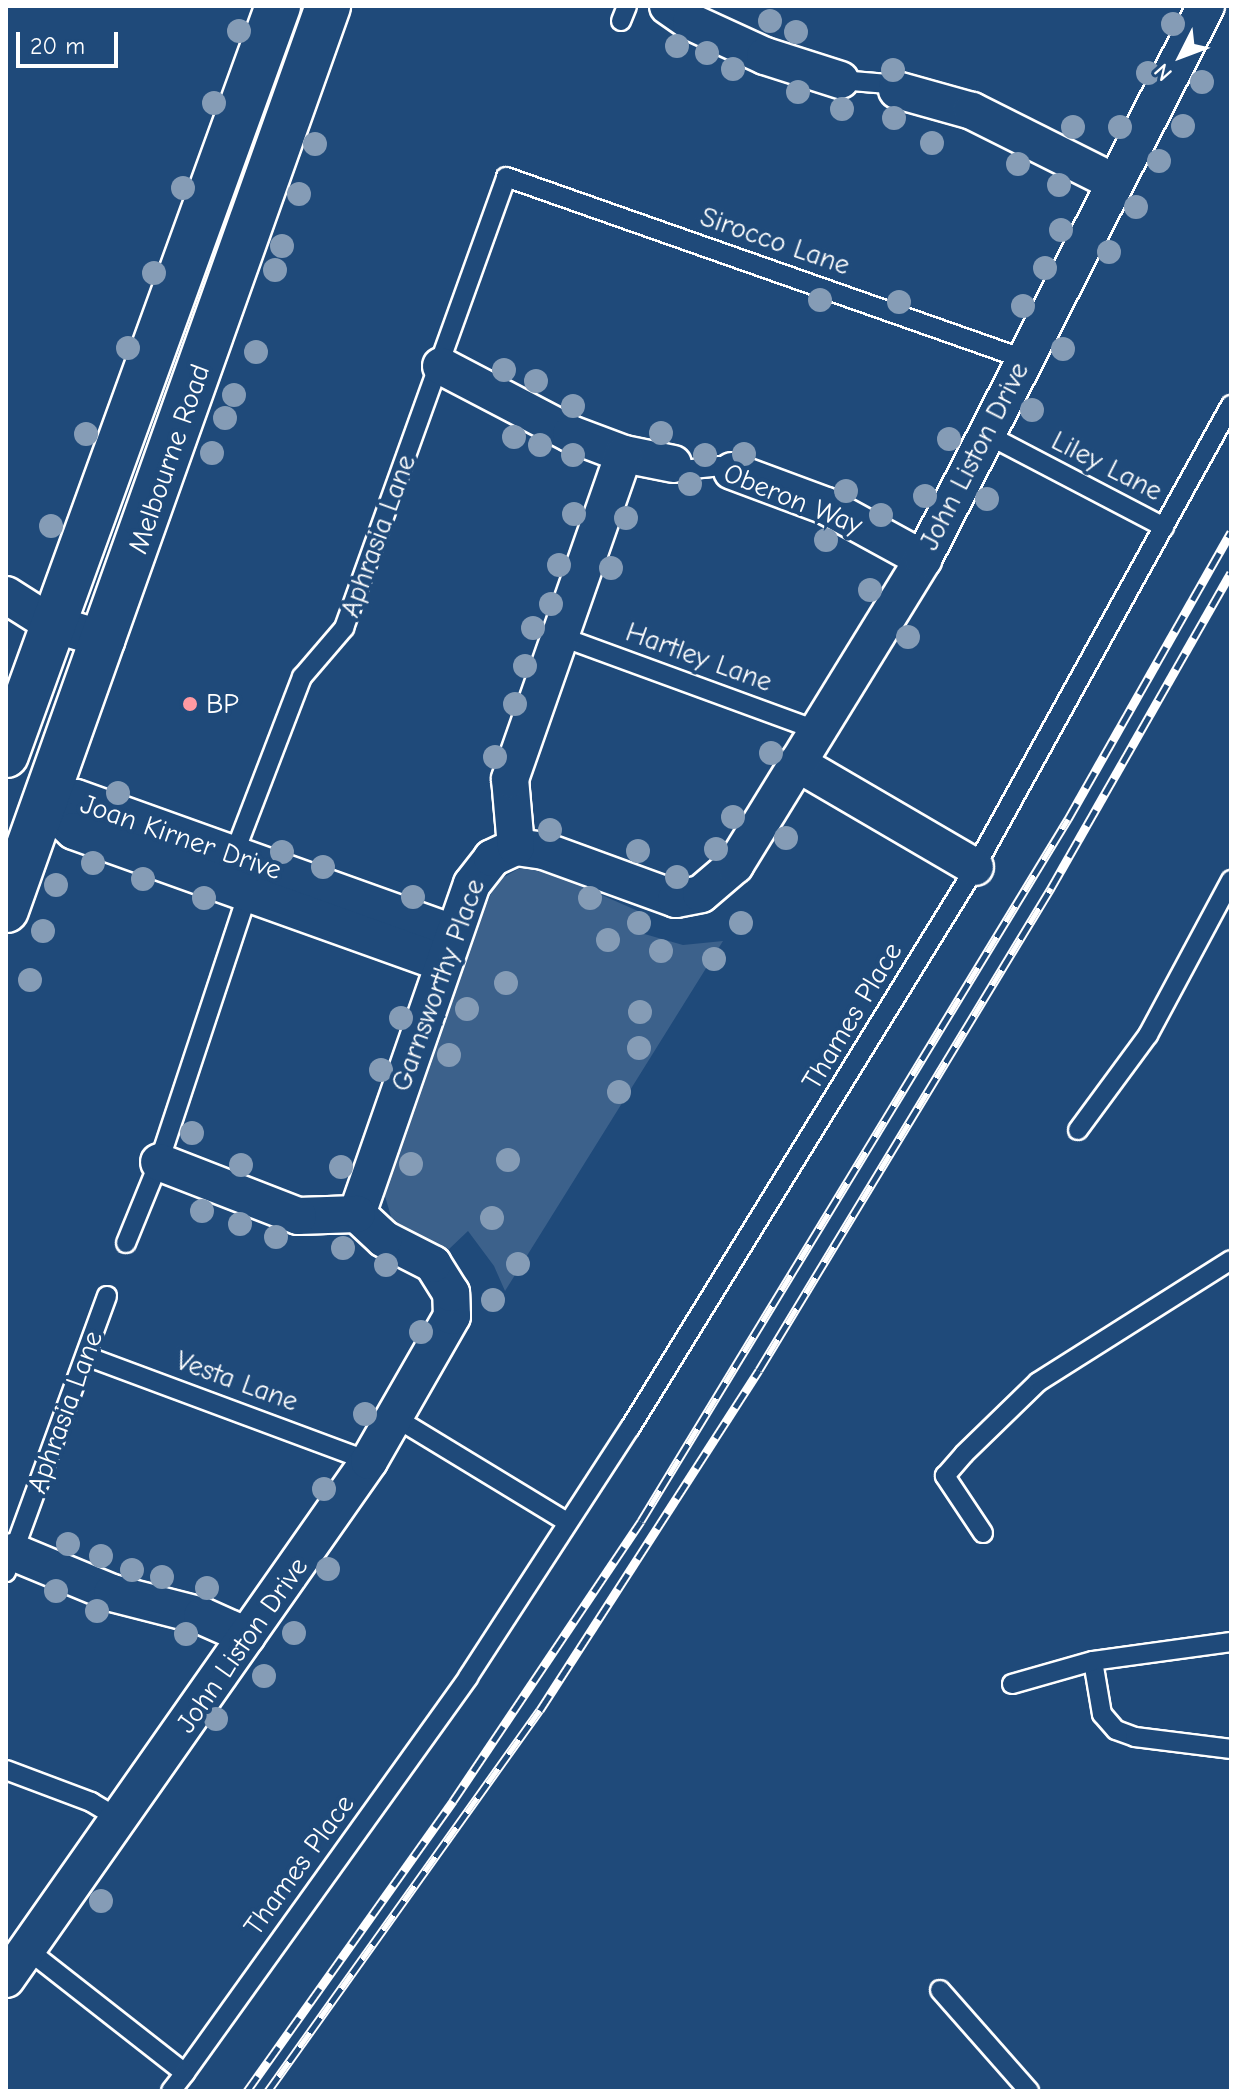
<!DOCTYPE html>
<style>
body{margin:0}
#map{position:relative;width:1237px;height:2097px;overflow:hidden;background:#1f4a7a;font-family:"Comic Neue",sans-serif}
div>[style]{position:absolute}
[style*='--x']{left:calc(var(--x)*1px);top:calc(var(--y)*1px);width:calc(var(--w)*1px);rotate:calc(var(--a)*1deg)}
.green>*{inset:0;background:#3c618b}
.roads{filter:drop-shadow(2px 0 #fff) drop-shadow(-2px 0 #fff) drop-shadow(0 2px #fff) drop-shadow(0 -2px #fff)}
.lane>*{height:18px;margin:-9px;padding:0 9px;transform-origin:9px;border-radius:9px;background:#1f4a7a}
.street>*{height:36px;margin:-18px;padding:0 18px;transform-origin:18px;border-radius:18px;background:#1f4a7a}
.primary>*{height:44px;margin:-22px;padding:0 22px;transform-origin:22px;border-radius:22px;background:#1f4a7a}
.rail>*{height:9px;margin-top:-4.5px;transform-origin:0;background:repeating-linear-gradient(90deg,#1f4a7a 0 18px,#fff 0 36px);box-sizing:border-box;border-block:2px solid #fff}
.trees>*{width:24px;height:24px;margin:-12px;border-radius:50%;background:#859cb6}
.dots>*{width:22px;height:22px;translate:-50% -50%;box-sizing:border-box;border:4px solid #1f4a7a;border-radius:50%}
span{translate:-50% -50%;white-space:nowrap;text-align:center;line-height:1.15;-webkit-text-stroke:8px #1f4a7a;paint-order:stroke}
.street-label{font-size:28px;color:#fff}
.poi-label{font-size:28px;color:#fff}
.left{translate:0 -50%;text-align:left}
.frame{position:absolute;inset:0;border:8px solid #fff;pointer-events:none}
.north{position:absolute;left:1141px;top:16px;width:80px;height:80px;-webkit-text-stroke:6px #1f4a7a;paint-order:stroke;rotate:228deg;font-size:22px;font-weight:700;line-height:32px;text-align:center;color:#fff}
.north::after{content:'';display:block;margin:auto;width:28px;height:36px;background:#fff;clip-path:polygon(50% 0,100% 100%,50% 72%,0 100%)}
.scale{position:absolute;left:16px;top:32px;width:102px;height:36px;box-sizing:border-box;border:4px solid #fff;border-top:0;padding-left:10px;font-size:24px;line-height:28px;white-space:nowrap;color:#fff;-webkit-text-stroke:6px #1f4a7a;paint-order:stroke}
</style>
<div id="map">
<div class="green">
<i style="clip-path:polygon(522px 867px,552px 873px,647px 915px,641px 933px,683px 945px,723px 941px,505px 1291px,494px 1266px,468px 1231px,447px 1251px,393px 1223px,384px 1193px,486px 905px,497px 881px)"></i>
</div>
<div class="roads">
<div class="lane">
<i style="--x:621;--y:21;--w:16;--a:-68"></i>
<i style="--x:840;--y:80;--w:48;--a:4.8"></i>
<i style="--x:888;--y:84;--w:11;--a:34"></i>
<i style="--x:986;--y:434;--w:201;--a:27.6"></i>
<i style="--x:673;--y:464;--w:12;--a:31"></i>
<i style="--x:683;--y:470;--w:36;--a:-6"></i>
<i style="--x:719;--y:466;--w:14;--a:21"></i>
<i style="--x:562;--y:637;--w:270;--a:20.1"></i>
<i style="--x:234;--y:854;--w:190;--a:-69"></i>
<i style="--x:302;--y:677;--w:65;--a:-49.4"></i>
<i style="--x:344;--y:628;--w:479;--a:-70.2"></i>
<i style="--x:506;--y:177;--w:549;--a:19.36"></i>
<i style="--x:1078;--y:1130;--w:118;--a:-53.6"></i>
<i style="--x:1148;--y:1035;--w:176;--a:-61.8"></i>
<i style="--x:126;--y:1243;--w:87;--a:-67.8"></i>
<i style="--x:159;--y:1162;--w:283;--a:-71.7"></i>
<i style="--x:86;--y:1356;--w:302;--a:20.4"></i>
<i style="--x:396;--y:1418;--w:200;--a:31.3"></i>
<i style="--x:983;--y:1533;--w:69;--a:-123.7"></i>
<i style="--x:945;--y:1476;--w:29;--a:-49"></i>
<i style="--x:964;--y:1454;--w:103;--a:-44.2"></i>
<i style="--x:1038;--y:1382;--w:228;--a:-32.3"></i>
<i style="--x:6;--y:1572;--w:294;--a:-69.9"></i>
<i style="--x:1231;--y:1642;--w:139;--a:172.2"></i>
<i style="--x:1093;--y:1661;--w:54;--a:80.4"></i>
<i style="--x:1102;--y:1714;--w:21;--a:49"></i>
<i style="--x:1116;--y:1730;--w:20;--a:20"></i>
<i style="--x:1135;--y:1737;--w:97;--a:7.1"></i>
<i style="--x:1012;--y:1684;--w:84;--a:-15.9"></i>
<i style="--x:6;--y:1770;--w:91;--a:20.6"></i>
<i style="--x:91;--y:1802;--w:35;--a:31"></i>
<i style="--x:28;--y:1950;--w:199;--a:38.1"></i>
<i style="--x:185;--y:2073;--w:487;--a:-54.4"></i>
<i style="--x:468;--y:1677;--w:297;--a:-57"></i>
<i style="--x:630;--y:1428;--w:652;--a:-58.36"></i>
<i style="--x:972;--y:873;--w:535;--a:-61.04"></i>
<i style="--x:940;--y:1990;--w:135;--a:48.6"></i>
<i style="--x:171;--y:2091;--w:23;--a:-52"></i>
</div>
<div class="street">
<i style="--x:668;--y:6;--w:28;--a:35"></i>
<i style="--x:691;--y:22;--w:81;--a:24.7"></i>
<i style="--x:765;--y:56;--w:79;--a:17.7"></i>
<i style="--x:897;--y:90;--w:78;--a:15.6"></i>
<i style="--x:972;--y:111;--w:159;--a:26.6"></i>
<i style="--x:441;--y:366;--w:147;--a:27.6"></i>
<i style="--x:571;--y:434;--w:57;--a:20.7"></i>
<i style="--x:624;--y:454;--w:50;--a:11.5"></i>
<i style="--x:732;--y:471;--w:100;--a:20.4"></i>
<i style="--x:826;--y:506;--w:111;--a:28.7"></i>
<i style="--x:6;--y:595;--w:52;--a:32.5"></i>
<i style="--x:50;--y:623;--w:59;--a:16.9"></i>
<i style="--x:797;--y:763;--w:206;--a:30.3"></i>
<i style="--x:44;--y:803;--w:32;--a:-9"></i>
<i style="--x:76;--y:798;--w:400;--a:19.7"></i>
<i style="--x:44;--y:803;--w:41;--a:43"></i>
<i style="--x:74;--y:831;--w:391;--a:19.7"></i>
<i style="--x:516;--y:847;--w:28;--a:8"></i>
<i style="--x:544;--y:851;--w:140;--a:20"></i>
<i style="--x:676;--y:899;--w:25;--a:-11"></i>
<i style="--x:701;--y:894;--w:45;--a:-40.5"></i>
<i style="--x:735;--y:865;--w:359;--a:-58.4"></i>
<i style="--x:923;--y:559;--w:621;--a:-62.9"></i>
<i style="--x:357;--y:1214;--w:349;--a:-70.8"></i>
<i style="--x:472;--y:884;--w:33;--a:-52"></i>
<i style="--x:492;--y:858;--w:26;--a:-25"></i>
<i style="--x:516;--y:847;--w:68;--a:-95"></i>
<i style="--x:510;--y:779;--w:344;--a:-70.7"></i>
<i style="--x:13;--y:1552;--w:107;--a:22.5"></i>
<i style="--x:112;--y:1593;--w:93;--a:14.3"></i>
<i style="--x:202;--y:1616;--w:49;--a:24"></i>
<i style="--x:6;--y:1979;--w:633;--a:-54.98"></i>
<i style="--x:369;--y:1461;--w:167;--a:-60.2"></i>
<i style="--x:452;--y:1316;--w:23;--a:-92"></i>
<i style="--x:451;--y:1293;--w:34;--a:-122"></i>
<i style="--x:433;--y:1264;--w:55;--a:-153"></i>
<i style="--x:384;--y:1239;--w:37;--a:-137"></i>
<i style="--x:357;--y:1214;--w:59;--a:178.1"></i>
<i style="--x:298;--y:1216;--w:149;--a:-158.8"></i>
</div>
<div class="primary">
<i style="--x:6;--y:755;--w:797;--a:-70.04"></i>
<i style="--x:6;--y:910;--w:960;--a:-70.39"></i>
</div>
</div>
<div class="rail">
<i style="--x:247;--y:2091;--w:356;--a:-54.6"></i>
<i style="--x:453;--y:1801;--w:337;--a:-56.1"></i>
<i style="--x:641;--y:1521;--w:822;--a:-58.69"></i>
<i style="--x:1068;--y:819;--w:330;--a:-60.4"></i>
<i style="--x:268;--y:2091;--w:468;--a:-54.5"></i>
<i style="--x:540;--y:1710;--w:404;--a:-57.2"></i>
<i style="--x:759;--y:1370;--w:564;--a:-58.79"></i>
<i style="--x:1051;--y:888;--w:363;--a:-60.3"></i>
</div>
<div class="trees">
<i style="left:770px;top:21px"></i>
<i style="left:1173px;top:24px"></i>
<i style="left:239px;top:31px"></i>
<i style="left:796px;top:32px"></i>
<i style="left:677px;top:46px"></i>
<i style="left:707px;top:53px"></i>
<i style="left:733px;top:69px"></i>
<i style="left:893px;top:70px"></i>
<i style="left:1148px;top:73px"></i>
<i style="left:1202px;top:82px"></i>
<i style="left:798px;top:92px"></i>
<i style="left:214px;top:103px"></i>
<i style="left:842px;top:109px"></i>
<i style="left:894px;top:118px"></i>
<i style="left:1183px;top:126px"></i>
<i style="left:1073px;top:127px"></i>
<i style="left:1120px;top:127px"></i>
<i style="left:932px;top:143px"></i>
<i style="left:315px;top:144px"></i>
<i style="left:1159px;top:161px"></i>
<i style="left:1018px;top:164px"></i>
<i style="left:1059px;top:185px"></i>
<i style="left:183px;top:188px"></i>
<i style="left:299px;top:194px"></i>
<i style="left:1136px;top:207px"></i>
<i style="left:1061px;top:230px"></i>
<i style="left:282px;top:246px"></i>
<i style="left:1109px;top:252px"></i>
<i style="left:1045px;top:268px"></i>
<i style="left:275px;top:270px"></i>
<i style="left:154px;top:273px"></i>
<i style="left:820px;top:300px"></i>
<i style="left:899px;top:302px"></i>
<i style="left:1023px;top:306px"></i>
<i style="left:128px;top:348px"></i>
<i style="left:1063px;top:349px"></i>
<i style="left:256px;top:352px"></i>
<i style="left:504px;top:370px"></i>
<i style="left:536px;top:381px"></i>
<i style="left:234px;top:395px"></i>
<i style="left:573px;top:406px"></i>
<i style="left:1032px;top:410px"></i>
<i style="left:225px;top:418px"></i>
<i style="left:661px;top:433px"></i>
<i style="left:86px;top:434px"></i>
<i style="left:514px;top:437px"></i>
<i style="left:949px;top:439px"></i>
<i style="left:540px;top:445px"></i>
<i style="left:212px;top:453px"></i>
<i style="left:744px;top:454px"></i>
<i style="left:573px;top:455px"></i>
<i style="left:705px;top:455px"></i>
<i style="left:690px;top:484px"></i>
<i style="left:846px;top:491px"></i>
<i style="left:925px;top:496px"></i>
<i style="left:987px;top:499px"></i>
<i style="left:574px;top:514px"></i>
<i style="left:881px;top:515px"></i>
<i style="left:626px;top:518px"></i>
<i style="left:51px;top:526px"></i>
<i style="left:826px;top:540px"></i>
<i style="left:559px;top:565px"></i>
<i style="left:611px;top:568px"></i>
<i style="left:870px;top:590px"></i>
<i style="left:551px;top:604px"></i>
<i style="left:533px;top:628px"></i>
<i style="left:908px;top:637px"></i>
<i style="left:525px;top:666px"></i>
<i style="left:515px;top:704px"></i>
<i style="left:771px;top:753px"></i>
<i style="left:495px;top:757px"></i>
<i style="left:118px;top:793px"></i>
<i style="left:733px;top:817px"></i>
<i style="left:550px;top:830px"></i>
<i style="left:786px;top:838px"></i>
<i style="left:716px;top:849px"></i>
<i style="left:638px;top:851px"></i>
<i style="left:282px;top:852px"></i>
<i style="left:93px;top:863px"></i>
<i style="left:323px;top:867px"></i>
<i style="left:677px;top:877px"></i>
<i style="left:143px;top:879px"></i>
<i style="left:56px;top:885px"></i>
<i style="left:413px;top:897px"></i>
<i style="left:204px;top:898px"></i>
<i style="left:590px;top:898px"></i>
<i style="left:639px;top:923px"></i>
<i style="left:741px;top:923px"></i>
<i style="left:43px;top:931px"></i>
<i style="left:608px;top:940px"></i>
<i style="left:661px;top:951px"></i>
<i style="left:714px;top:959px"></i>
<i style="left:30px;top:980px"></i>
<i style="left:506px;top:983px"></i>
<i style="left:467px;top:1009px"></i>
<i style="left:640px;top:1012px"></i>
<i style="left:401px;top:1018px"></i>
<i style="left:639px;top:1048px"></i>
<i style="left:449px;top:1055px"></i>
<i style="left:381px;top:1070px"></i>
<i style="left:619px;top:1092px"></i>
<i style="left:192px;top:1133px"></i>
<i style="left:508px;top:1160px"></i>
<i style="left:411px;top:1164px"></i>
<i style="left:241px;top:1165px"></i>
<i style="left:341px;top:1167px"></i>
<i style="left:202px;top:1211px"></i>
<i style="left:492px;top:1218px"></i>
<i style="left:240px;top:1224px"></i>
<i style="left:276px;top:1237px"></i>
<i style="left:343px;top:1248px"></i>
<i style="left:518px;top:1264px"></i>
<i style="left:386px;top:1265px"></i>
<i style="left:493px;top:1300px"></i>
<i style="left:421px;top:1332px"></i>
<i style="left:365px;top:1414px"></i>
<i style="left:324px;top:1489px"></i>
<i style="left:68px;top:1544px"></i>
<i style="left:101px;top:1556px"></i>
<i style="left:328px;top:1569px"></i>
<i style="left:132px;top:1570px"></i>
<i style="left:162px;top:1577px"></i>
<i style="left:207px;top:1588px"></i>
<i style="left:56px;top:1591px"></i>
<i style="left:97px;top:1611px"></i>
<i style="left:294px;top:1633px"></i>
<i style="left:186px;top:1634px"></i>
<i style="left:264px;top:1676px"></i>
<i style="left:216px;top:1719px"></i>
<i style="left:101px;top:1901px"></i>
</div>
<div class="dots">
<i style="left:190px;top:704px;background:#ff9aa2"></i>
</div>
<div class="street-label">
<span style="left:775px;top:241px;rotate:19deg">Sirocco Lane</span>
<span style="left:974px;top:456px;rotate:-63deg">John Liston Drive</span>
<span style="left:169px;top:459px;rotate:-71deg">Melbourne Road</span>
<span style="left:1107px;top:466px;rotate:27deg">Liley Lane</span>
<span style="left:793px;top:499px;rotate:22deg">Oberon Way</span>
<span style="left:378px;top:536px;rotate:-70deg">Aphrasia Lane</span>
<span style="left:699px;top:657px;rotate:20deg">Hartley Lane</span>
<span style="left:181px;top:837px;rotate:19deg">Joan Kirner Drive</span>
<span style="left:438px;top:985px;rotate:-70deg">Garnsworthy Place</span>
<span style="left:852px;top:1016px;rotate:-59deg">Thames Place</span>
<span style="left:237px;top:1381px;rotate:20deg">Vesta Lane</span>
<span style="left:65px;top:1412px;rotate:-70deg">Aphrasia Lane</span>
<span style="left:242px;top:1645px;rotate:-55deg">John Liston Drive</span>
<span style="left:299px;top:1865px;rotate:-54deg">Thames Place</span>
</div>
<div class="poi-label">
<span class="left" style="left:206px;top:704px">BP</span>
</div>
<div class="frame"></div>
<div class="north">N</div>
<div class="scale">20 m</div>
</div>
